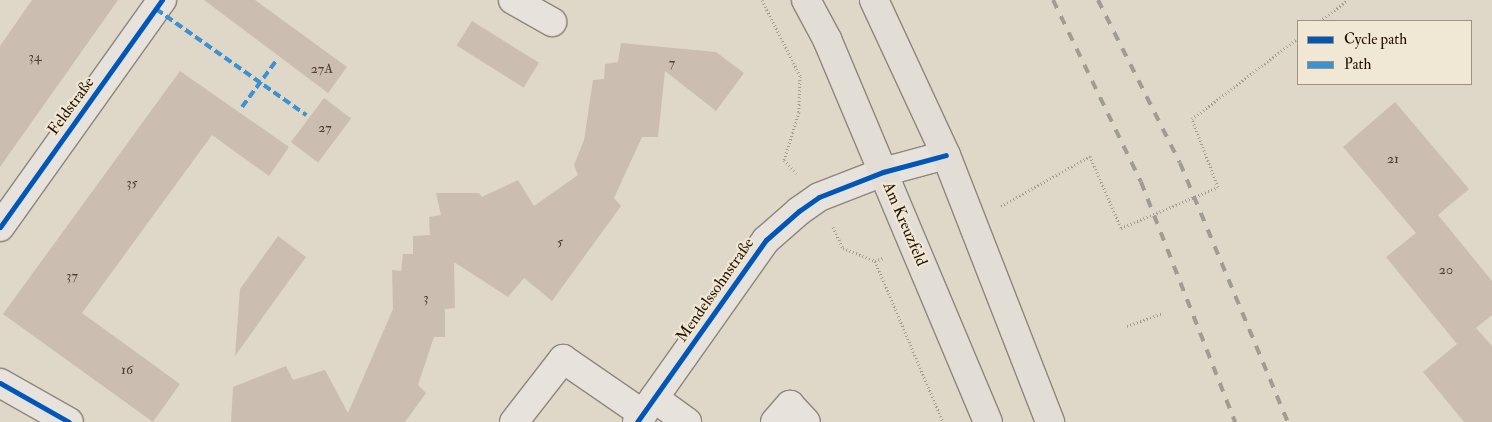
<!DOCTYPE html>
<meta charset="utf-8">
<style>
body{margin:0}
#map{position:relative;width:1492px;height:422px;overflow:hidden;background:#dfd7c8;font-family:"IM FELL Double Pica",serif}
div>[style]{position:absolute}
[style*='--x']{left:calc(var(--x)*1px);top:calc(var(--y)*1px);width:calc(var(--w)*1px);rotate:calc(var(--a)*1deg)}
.building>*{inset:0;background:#cbbeb0;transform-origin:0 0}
.path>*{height:3px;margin-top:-1.5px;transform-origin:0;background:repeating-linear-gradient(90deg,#a09c94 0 1px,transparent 0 3.5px)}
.roads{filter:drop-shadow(1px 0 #8c867c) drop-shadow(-1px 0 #8c867c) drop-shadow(0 1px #8c867c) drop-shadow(0 -1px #8c867c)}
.minor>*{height:28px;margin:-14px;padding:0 14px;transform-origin:14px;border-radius:14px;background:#e7e2db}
.major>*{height:28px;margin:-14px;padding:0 14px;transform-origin:14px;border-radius:14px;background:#e2ded5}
.rail>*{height:4px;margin-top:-2px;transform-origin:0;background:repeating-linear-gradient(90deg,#a09c94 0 9px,transparent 0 18px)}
.path-bridge>*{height:3px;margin-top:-1.5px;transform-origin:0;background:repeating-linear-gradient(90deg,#a09c94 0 1px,transparent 0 3.5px)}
.quiet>*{height:4px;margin-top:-2px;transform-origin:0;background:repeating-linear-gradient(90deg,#3b92d1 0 8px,transparent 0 12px)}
.cycleway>*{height:5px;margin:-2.5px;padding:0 2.5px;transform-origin:2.5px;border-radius:2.5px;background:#0057b8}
span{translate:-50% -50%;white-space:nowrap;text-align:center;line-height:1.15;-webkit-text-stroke:4.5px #f1e7d5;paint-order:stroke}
.number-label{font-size:14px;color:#4e3e2e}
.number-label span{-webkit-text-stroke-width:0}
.street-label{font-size:16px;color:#241302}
.legend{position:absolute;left:1297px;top:20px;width:175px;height:65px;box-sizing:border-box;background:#f1e7d5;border:1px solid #9f9281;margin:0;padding:6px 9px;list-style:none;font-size:15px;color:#241302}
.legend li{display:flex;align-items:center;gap:10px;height:25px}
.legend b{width:25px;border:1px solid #9f9281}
</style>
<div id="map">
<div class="building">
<i style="clip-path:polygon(32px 0,118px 0,0 167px,0 46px)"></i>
<i style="clip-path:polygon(204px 0,255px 0,347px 67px,328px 93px)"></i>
<i style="left:472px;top:21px;width:79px;height:29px;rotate:32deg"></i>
<i style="clip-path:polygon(621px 43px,716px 52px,744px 73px,716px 111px,665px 71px,658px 137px,642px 137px,614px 198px,621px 206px,552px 301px,524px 278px,508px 297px,454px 262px,455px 308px,445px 309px,445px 337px,434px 337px,418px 385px,426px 393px,405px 422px,231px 422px,233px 387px,286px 366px,293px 380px,325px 370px,348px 413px,393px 309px,392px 270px,401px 271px,403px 254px,413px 254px,413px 236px,430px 235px,429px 217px,441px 215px,436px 193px,479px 193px,482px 197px,518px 180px,534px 206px,578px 175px,574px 165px,584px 140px,593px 80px,604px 79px,605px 64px,618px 62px)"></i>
<i style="clip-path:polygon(180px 71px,289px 147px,269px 176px,212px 135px,82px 313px,180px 384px,153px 422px,3px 314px)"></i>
<i style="left:324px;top:98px;width:34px;height:55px;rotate:37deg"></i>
<i style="clip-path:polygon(1395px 102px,1469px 189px,1438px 215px,1492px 281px,1492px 315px,1476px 328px,1492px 346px,1492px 422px,1464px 422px,1423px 372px,1457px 344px,1386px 257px,1416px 233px,1343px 147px)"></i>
<i style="clip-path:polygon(278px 236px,306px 257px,235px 356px,240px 289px)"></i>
</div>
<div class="path">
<i style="--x:762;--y:0;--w:85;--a:63.4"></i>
<i style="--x:800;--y:76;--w:36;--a:92"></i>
<i style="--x:799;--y:112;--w:50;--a:107.4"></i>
<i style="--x:784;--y:160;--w:18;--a:47"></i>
<i style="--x:1320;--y:21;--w:35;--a:-37"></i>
<i style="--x:1218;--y:187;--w:73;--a:-110.9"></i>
<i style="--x:1192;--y:119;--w:133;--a:-37.4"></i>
<i style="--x:1001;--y:206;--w:102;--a:-29.3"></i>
<i style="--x:1090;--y:156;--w:78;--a:66.7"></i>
<i style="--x:833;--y:227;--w:23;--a:65"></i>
<i style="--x:843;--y:248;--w:35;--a:22"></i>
<i style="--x:875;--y:261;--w:9;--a:-21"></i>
<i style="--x:875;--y:261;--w:175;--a:67.1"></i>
<i style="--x:1127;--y:326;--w:37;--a:-20"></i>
</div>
<div class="roads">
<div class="minor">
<i style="--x:513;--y:0;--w:45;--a:29.4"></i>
<i style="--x:0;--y:227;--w:279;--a:-54.5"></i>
<i style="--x:0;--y:383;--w:79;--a:29.5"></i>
<i style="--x:654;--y:398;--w:41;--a:36"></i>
<i style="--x:514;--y:422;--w:80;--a:-52.1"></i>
<i style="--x:563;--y:359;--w:97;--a:34.5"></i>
<i style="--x:637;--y:422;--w:223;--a:-54.7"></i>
<i style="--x:766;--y:240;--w:44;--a:-41.3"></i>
<i style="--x:799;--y:211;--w:24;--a:-35"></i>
<i style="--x:819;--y:197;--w:69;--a:-21.3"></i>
<i style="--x:883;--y:172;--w:65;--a:-15.1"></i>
<i style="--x:775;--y:422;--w:23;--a:-49"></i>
<i style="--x:790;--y:405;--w:23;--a:47"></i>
</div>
<div class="major">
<i style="--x:806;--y:0;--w:44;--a:61.7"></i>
<i style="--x:827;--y:39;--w:415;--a:67.2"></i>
<i style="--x:874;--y:0;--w:171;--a:65.1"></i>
<i style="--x:946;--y:155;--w:287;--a:68.7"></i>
</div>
</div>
<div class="rail">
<i style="--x:1053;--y:0;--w:202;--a:64.2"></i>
<i style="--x:1141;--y:182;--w:258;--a:68.6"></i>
<i style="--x:1098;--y:0;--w:182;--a:63.3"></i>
<i style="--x:1180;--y:163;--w:281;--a:67.4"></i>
</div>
<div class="path-bridge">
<i style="--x:1121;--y:228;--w:105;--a:-22.9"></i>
</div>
<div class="quiet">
<i style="--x:156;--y:9;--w:184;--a:35.2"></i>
<i style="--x:242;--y:107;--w:57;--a:-53.5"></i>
</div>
<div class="cycleway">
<i style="--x:0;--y:227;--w:279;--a:-54.5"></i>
<i style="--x:0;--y:383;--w:79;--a:29.5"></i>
<i style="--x:637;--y:422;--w:223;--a:-54.7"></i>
<i style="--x:766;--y:240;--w:44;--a:-41.3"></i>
<i style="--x:799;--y:211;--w:24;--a:-35"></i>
<i style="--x:819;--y:197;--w:69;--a:-21.3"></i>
<i style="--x:883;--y:172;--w:65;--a:-15.1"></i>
</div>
<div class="number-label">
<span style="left:35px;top:57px">34</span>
<span style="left:672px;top:63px">7</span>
<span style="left:322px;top:69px">27A</span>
<span style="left:325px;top:128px">27</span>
<span style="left:1393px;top:159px">21</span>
<span style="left:132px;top:183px">35</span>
<span style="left:560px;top:242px">5</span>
<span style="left:1446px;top:270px">20</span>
<span style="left:72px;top:276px">37</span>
<span style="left:426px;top:298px">3</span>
<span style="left:127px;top:370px">16</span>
</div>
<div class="street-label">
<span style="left:71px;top:106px;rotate:-54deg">Feldstraße</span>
<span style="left:905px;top:224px;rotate:67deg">Am Kreuzfeld</span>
<span style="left:715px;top:290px;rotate:-55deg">Mendelssohnstraße</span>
</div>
<ul class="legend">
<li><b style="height:6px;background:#0057b8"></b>Cycle path</li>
<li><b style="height:6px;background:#3b92d1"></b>Path</li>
</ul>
</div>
